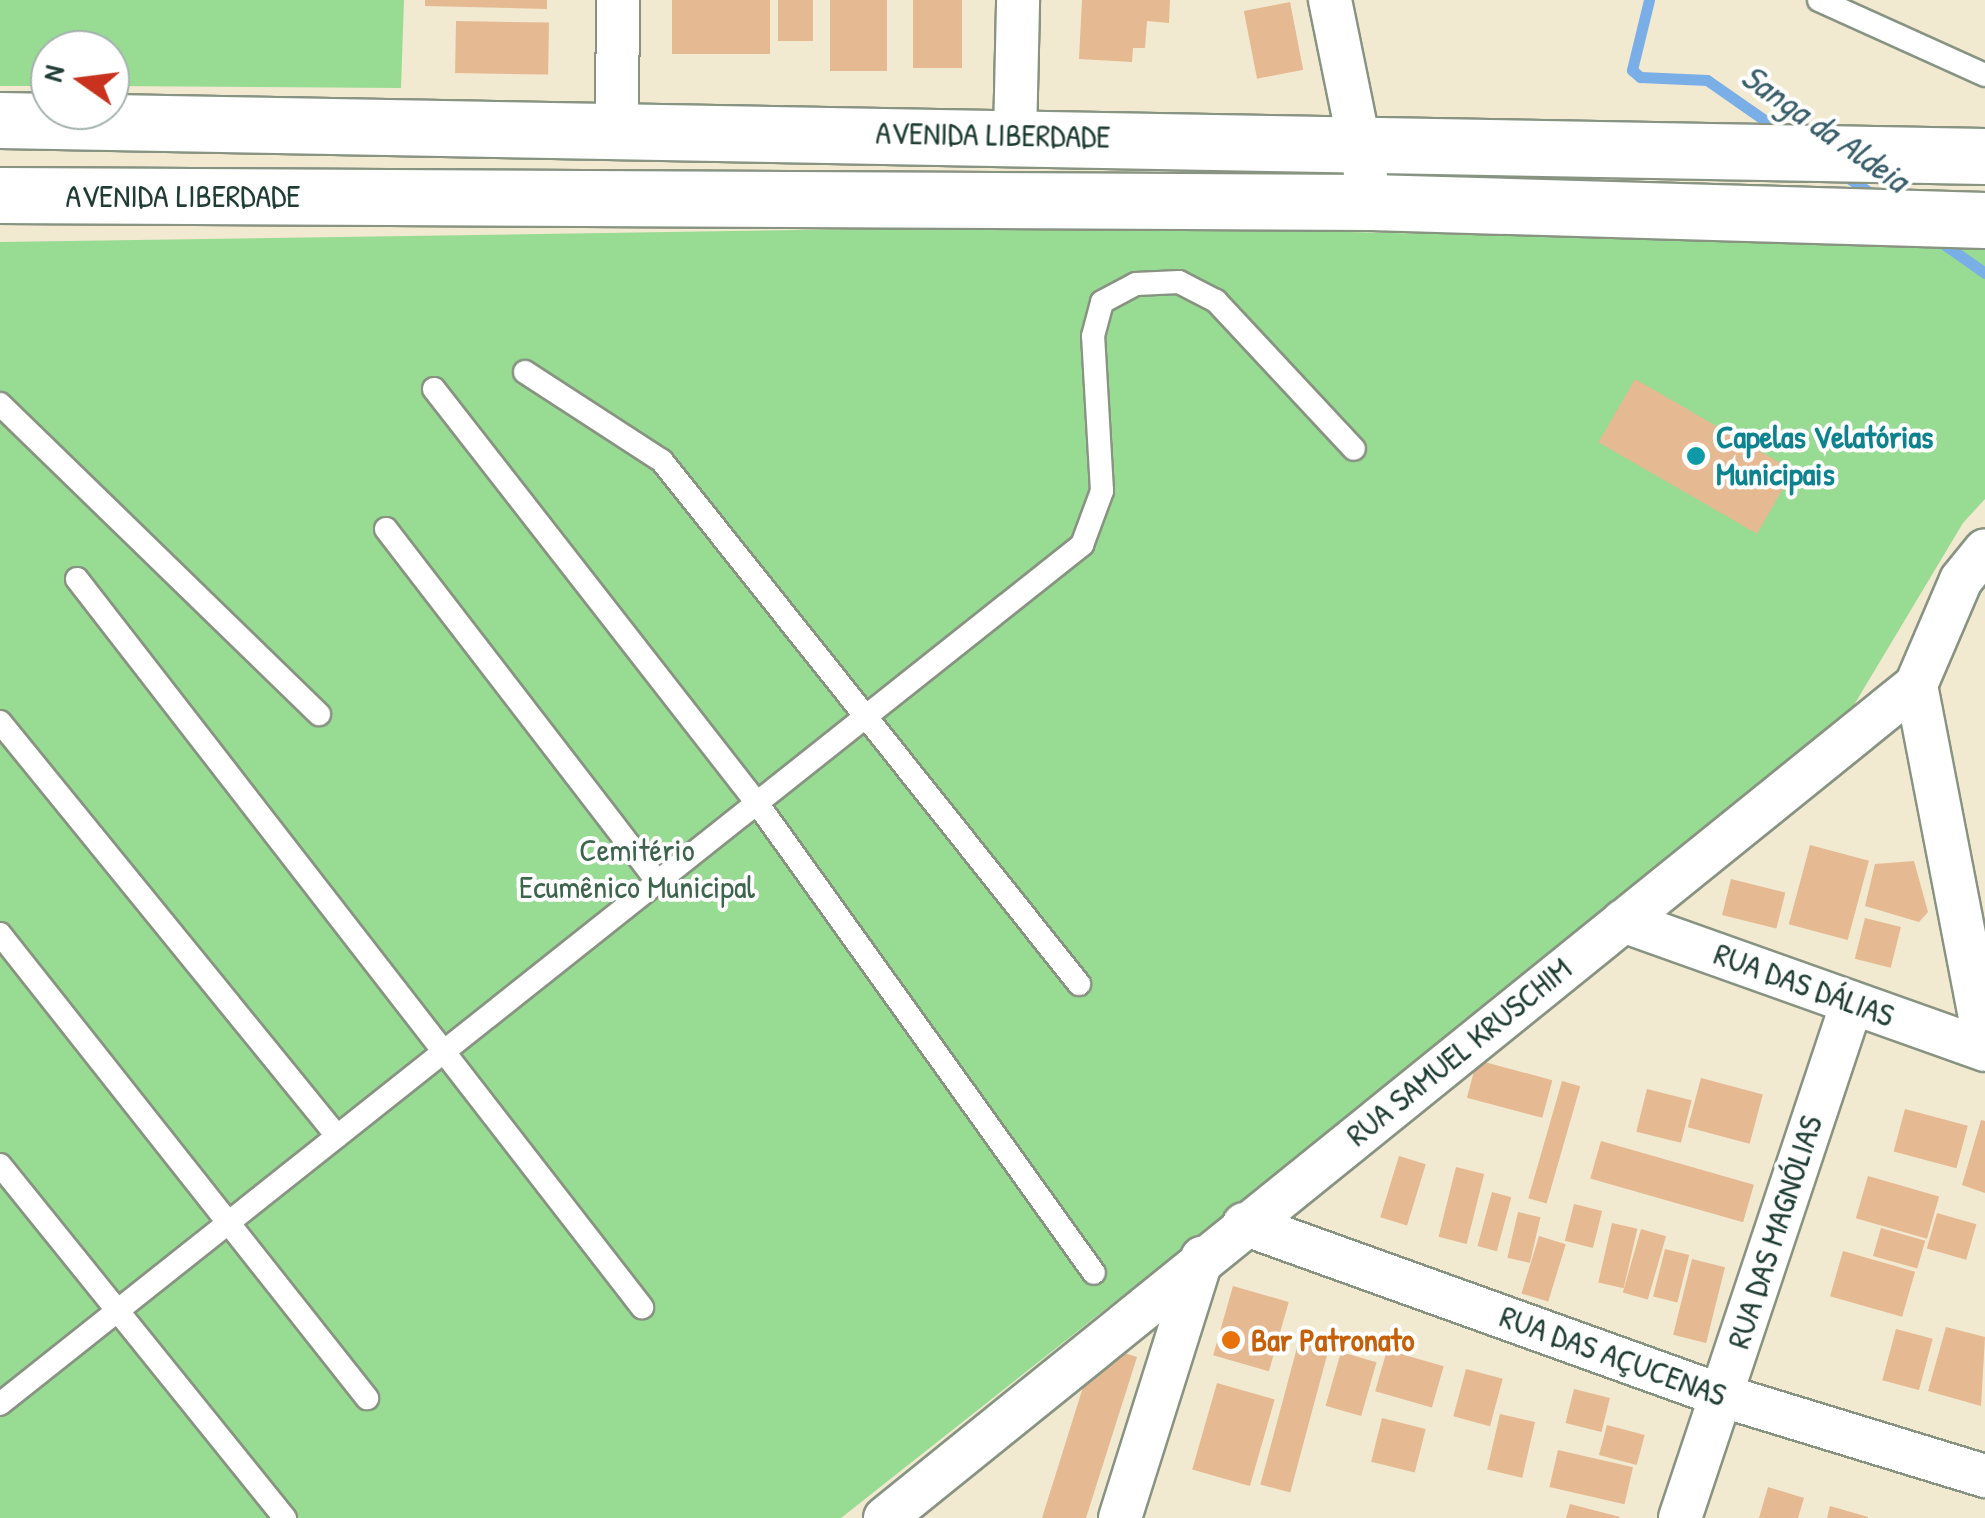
<!DOCTYPE html>
<meta charset="utf-8">
<style>
body{margin:0}
#map{position:relative;width:1985px;height:1518px;overflow:hidden;background:#f2e9d1;font-family:"Patrick Hand",sans-serif}
div>[style]{position:absolute}
[style*='--x']{left:calc(var(--x)*1px);top:calc(var(--y)*1px);width:calc(var(--w)*1px);rotate:calc(var(--a)*1deg)}
.green>*{inset:0;background:#98db93}
.stream>*{height:11px;margin:-5.5px;padding:0 5.5px;transform-origin:5.5px;border-radius:5.5px;background:#79aee7}
.building>*{inset:0;background:#e5b992;transform-origin:0 0}
.roads{filter:drop-shadow(2px 0 #889382) drop-shadow(-2px 0 #889382) drop-shadow(0 2px #889382) drop-shadow(0 -2px #889382)}
.lane>*{height:22px;margin:-11px;padding:0 11px;transform-origin:11px;border-radius:11px;background:#fff}
.street>*{height:42px;margin:-21px;padding:0 21px;transform-origin:21px;border-radius:21px;background:#fff}
.secondary>*{height:55px;margin:-27.5px;padding:0 27.5px;transform-origin:27.5px;border-radius:27.5px;background:#fff}
.dots>*{width:28px;height:28px;translate:-50% -50%;box-sizing:border-box;border:5px solid #fff;border-radius:50%}
span{translate:-50% -50%;white-space:nowrap;text-align:center;line-height:1.15;-webkit-text-stroke:8px #fff;paint-order:stroke}
.street-label{font-size:32px;color:#1f3d34}
.culture-label{font-size:32px;color:#0d838f;font-weight:700}
.left{translate:0 -50%;text-align:left}
.park-label{font-size:32px;color:#3d644c}
.food-label{font-size:32px;color:#c56008;font-weight:700}
.water-label{font-size:35px;color:#3a5f6a;font-style:italic}
.north{position:absolute;left:30px;top:30px;width:100px;height:100px;box-sizing:border-box;background:#fff;border:2px solid #a5b1ae;border-radius:50%;rotate:284deg;font-size:28px;font-weight:700;line-height:40px;text-align:center;color:#1f3d34}
.north::after{content:'';display:block;margin:auto;width:35px;height:45px;background:#c8321e;clip-path:polygon(50% 0,100% 100%,50% 72%,0 100%)}
</style>
<div id="map">
<div class="green">
<i style="clip-path:polygon(0 0,404px 0,401px 88px,110px 86px,110px 50px,50px 50px,50px 86px,0 86px)"></i>
<i style="clip-path:polygon(1071px 226px,1985px 246px,1985px 499px,1963px 523px,1839px 730px,841px 1518px,0 1518px,0 242px)"></i>
</div>
<div class="stream">
<i style="--x:1649;--y:0;--w:72;--a:103.7"></i>
<i style="--x:1632;--y:70;--w:11;--a:41"></i>
<i style="--x:1640;--y:77;--w:67;--a:2.6"></i>
<i style="--x:1707;--y:80;--w:89;--a:34.9"></i>
<i style="--x:1841;--y:173;--w:41;--a:34.1"></i>
<i style="--x:1935;--y:238;--w:61;--a:35"></i>
</div>
<div class="building">
<i style="clip-path:polygon(425px 0,547px 0,547px 9px,425px 6px)"></i>
<i style="left:672px;top:0;width:98px;height:54px"></i>
<i style="left:778px;top:0;width:35px;height:41px"></i>
<i style="left:830px;top:0;width:57px;height:71px"></i>
<i style="left:913px;top:0;width:49px;height:68px"></i>
<i style="clip-path:polygon(1082px 0,1170px 0,1169px 23px,1147px 21px,1145px 48px,1133px 48px,1132px 62px,1079px 59px)"></i>
<i style="left:1290px;top:2px;width:69px;height:47px;rotate:79deg"></i>
<i style="left:456px;top:21px;width:93px;height:52px;rotate:1deg"></i>
<i style="left:1635px;top:379px;width:183px;height:73px;rotate:30deg"></i>
<i style="left:1810px;top:845px;width:61px;height:82px;rotate:15deg"></i>
<i style="clip-path:polygon(1914px 861px,1928px 912px,1919px 922px,1865px 906px,1875px 864px)"></i>
<i style="left:1731px;top:879px;width:56px;height:37px;rotate:14deg"></i>
<i style="left:1865px;top:918px;width:37px;height:42px;rotate:14deg"></i>
<i style="left:1477px;top:1060px;width:78px;height:39px;rotate:15deg"></i>
<i style="left:1701px;top:1078px;width:64px;height:51px;rotate:15deg"></i>
<i style="left:1562px;top:1081px;width:19px;height:122px;rotate:16deg"></i>
<i style="left:1647px;top:1089px;width:46px;height:44px;rotate:14deg"></i>
<i style="left:1905px;top:1109px;width:65px;height:44px;rotate:15deg"></i>
<i style="clip-path:polygon(1981px 1120px,1985px 1121px,1985px 1193px,1962px 1185px)"></i>
<i style="left:1601px;top:1141px;width:159px;height:39px;rotate:16deg"></i>
<i style="left:1399px;top:1156px;width:28px;height:64px;rotate:17deg"></i>
<i style="left:1456px;top:1167px;width:29px;height:72px;rotate:14deg"></i>
<i style="left:1868px;top:1176px;width:74px;height:44px;rotate:16deg"></i>
<i style="left:1492px;top:1192px;width:20px;height:56px;rotate:15deg"></i>
<i style="left:1574px;top:1204px;width:29px;height:38px;rotate:14deg"></i>
<i style="left:1518px;top:1212px;width:23px;height:47px;rotate:13deg"></i>
<i style="left:1937px;top:1213px;width:41px;height:37px;rotate:16deg"></i>
<i style="left:1612px;top:1223px;width:26px;height:61px;rotate:13deg"></i>
<i style="left:1881px;top:1228px;width:46px;height:29px;rotate:16deg"></i>
<i style="left:1641px;top:1229px;width:26px;height:66px;rotate:16deg"></i>
<i style="left:1539px;top:1236px;width:28px;height:60px;rotate:17deg"></i>
<i style="left:1665px;top:1249px;width:25px;height:49px;rotate:14deg"></i>
<i style="left:1843px;top:1251px;width:75px;height:47px;rotate:16deg"></i>
<i style="left:1692px;top:1259px;width:34px;height:78px;rotate:14deg"></i>
<i style="left:1233px;top:1286px;width:58px;height:72px;rotate:16deg"></i>
<i style="clip-path:polygon(1946px 1327px,1985px 1337px,1981px 1406px,1928px 1391px)"></i>
<i style="left:1302px;top:1329px;width:31px;height:161px;rotate:15deg"></i>
<i style="left:1896px;top:1329px;width:38px;height:53px;rotate:15deg"></i>
<i style="clip-path:polygon(1109px 1348px,1137px 1357px,1086px 1518px,1042px 1518px,1089px 1368px)"></i>
<i style="left:1387px;top:1350px;width:59px;height:43px;rotate:16deg"></i>
<i style="left:1341px;top:1352px;width:37px;height:56px;rotate:16deg"></i>
<i style="left:1466px;top:1369px;width:38px;height:49px;rotate:15deg"></i>
<i style="left:1217px;top:1383px;width:60px;height:90px;rotate:16deg"></i>
<i style="left:1574px;top:1389px;width:37px;height:35px;rotate:14deg"></i>
<i style="left:1500px;top:1414px;width:36px;height:57px;rotate:13deg"></i>
<i style="left:1382px;top:1418px;width:45px;height:45px;rotate:14deg"></i>
<i style="left:1607px;top:1425px;width:39px;height:31px;rotate:15deg"></i>
<i style="left:1558px;top:1450px;width:77px;height:38px;rotate:13deg"></i>
<i style="clip-path:polygon(1768px 1487px,1804px 1498px,1798px 1518px,1759px 1518px)"></i>
<i style="clip-path:polygon(1570px 1504px,1620px 1517px,1619px 1518px,1566px 1518px)"></i>
<i style="clip-path:polygon(1830px 1506px,1868px 1517px,1868px 1518px,1827px 1518px)"></i>
</div>
<div class="roads">
<div class="lane">
<i style="--x:1819;--y:0;--w:182;--a:24.3"></i>
<i style="--x:525;--y:372;--w:163;--a:33"></i>
<i style="--x:662;--y:461;--w:669;--a:51.43"></i>
<i style="--x:434;--y:389;--w:525;--a:52.04"></i>
<i style="--x:757;--y:803;--w:578;--a:54.36"></i>
<i style="--x:0;--y:404;--w:445;--a:44.2"></i>
<i style="--x:386;--y:529;--w:446;--a:52.4"></i>
<i style="--x:77;--y:579;--w:922;--a:52.19"></i>
<i style="--x:0;--y:722;--w:534;--a:50.85"></i>
<i style="--x:0;--y:934;--w:592;--a:51.66"></i>
<i style="--x:0;--y:1165;--w:454;--a:51.1"></i>
<i style="--x:0;--y:1404;--w:1382;--a:-38.45"></i>
<i style="--x:1082;--y:545;--w:58;--a:-69.7"></i>
<i style="--x:1102;--y:491;--w:155;--a:-93.3"></i>
<i style="--x:1093;--y:336;--w:35;--a:-75"></i>
<i style="--x:1102;--y:302;--w:38;--a:-28"></i>
<i style="--x:1136;--y:284;--w:43;--a:-2.7"></i>
<i style="--x:1179;--y:282;--w:42;--a:27.2"></i>
<i style="--x:1216;--y:301;--w:202;--a:47"></i>
</div>
<div class="street">
<i style="--x:1330;--y:0;--w:206;--a:78.5"></i>
<i style="--x:617;--y:129;--w:129;--a:-89.6"></i>
<i style="--x:1015;--y:137;--w:137;--a:-88.7"></i>
<i style="--x:1916;--y:685;--w:364;--a:79.1"></i>
<i style="--x:1623;--y:921;--w:384;--a:19.6"></i>
<i style="--x:1244;--y:1224;--w:506;--a:19.76"></i>
<i style="--x:1720;--y:1395;--w:277;--a:17"></i>
<i style="--x:885;--y:1518;--w:1325;--a:-38.94"></i>
<i style="--x:1916;--y:685;--w:114;--a:-66.8"></i>
<i style="--x:1961;--y:580;--w:38;--a:-51"></i>
<i style="--x:1120;--y:1518;--w:273;--a:-72.5"></i>
<i style="--x:1680;--y:1518;--w:543;--a:-71.53"></i>
</div>
<div class="secondary">
<i style="--x:0;--y:120;--w:1985;--a:1.04"></i>
<i style="--x:0;--y:195;--w:1371;--a:0.29"></i>
<i style="--x:1371;--y:202;--w:614;--a:1.68"></i>
</div>
</div>
<div class="dots">
<i style="left:1696px;top:456px;background:#0f9aa8"></i>
<i style="left:1231px;top:1340px;background:#e8710a"></i>
</div>
<div class="street-label">
<span style="left:993px;top:135px;rotate:1deg">AVENIDA LIBERDADE</span>
<span style="left:183px;top:196px">AVENIDA LIBERDADE</span>
<span style="left:1804px;top:985px;rotate:20deg">RUA DAS DÁLIAS</span>
<span style="left:1459px;top:1052px;rotate:-39deg">RUA SAMUEL KRUSCHIM</span>
<span style="left:1775px;top:1232px;rotate:-72deg">RUA DAS MAGNÓLIAS</span>
<span style="left:1613px;top:1356px;rotate:20deg">RUA DAS AÇUCENAS</span>
</div>
<div class="culture-label">
<span class="left" style="left:1716px;top:456px">Capelas Velatórias<br>Municipais</span>
</div>
<div class="park-label">
<span style="left:637px;top:869px">Cemitério<br>Ecumênico Municipal</span>
</div>
<div class="food-label">
<span class="left" style="left:1251px;top:1340px">Bar Patronato</span>
</div>
<div class="water-label">
<span style="left:1825px;top:128px;rotate:35deg">Sanga da Aldeia</span>
</div>
<div class="north">N</div>
</div>
